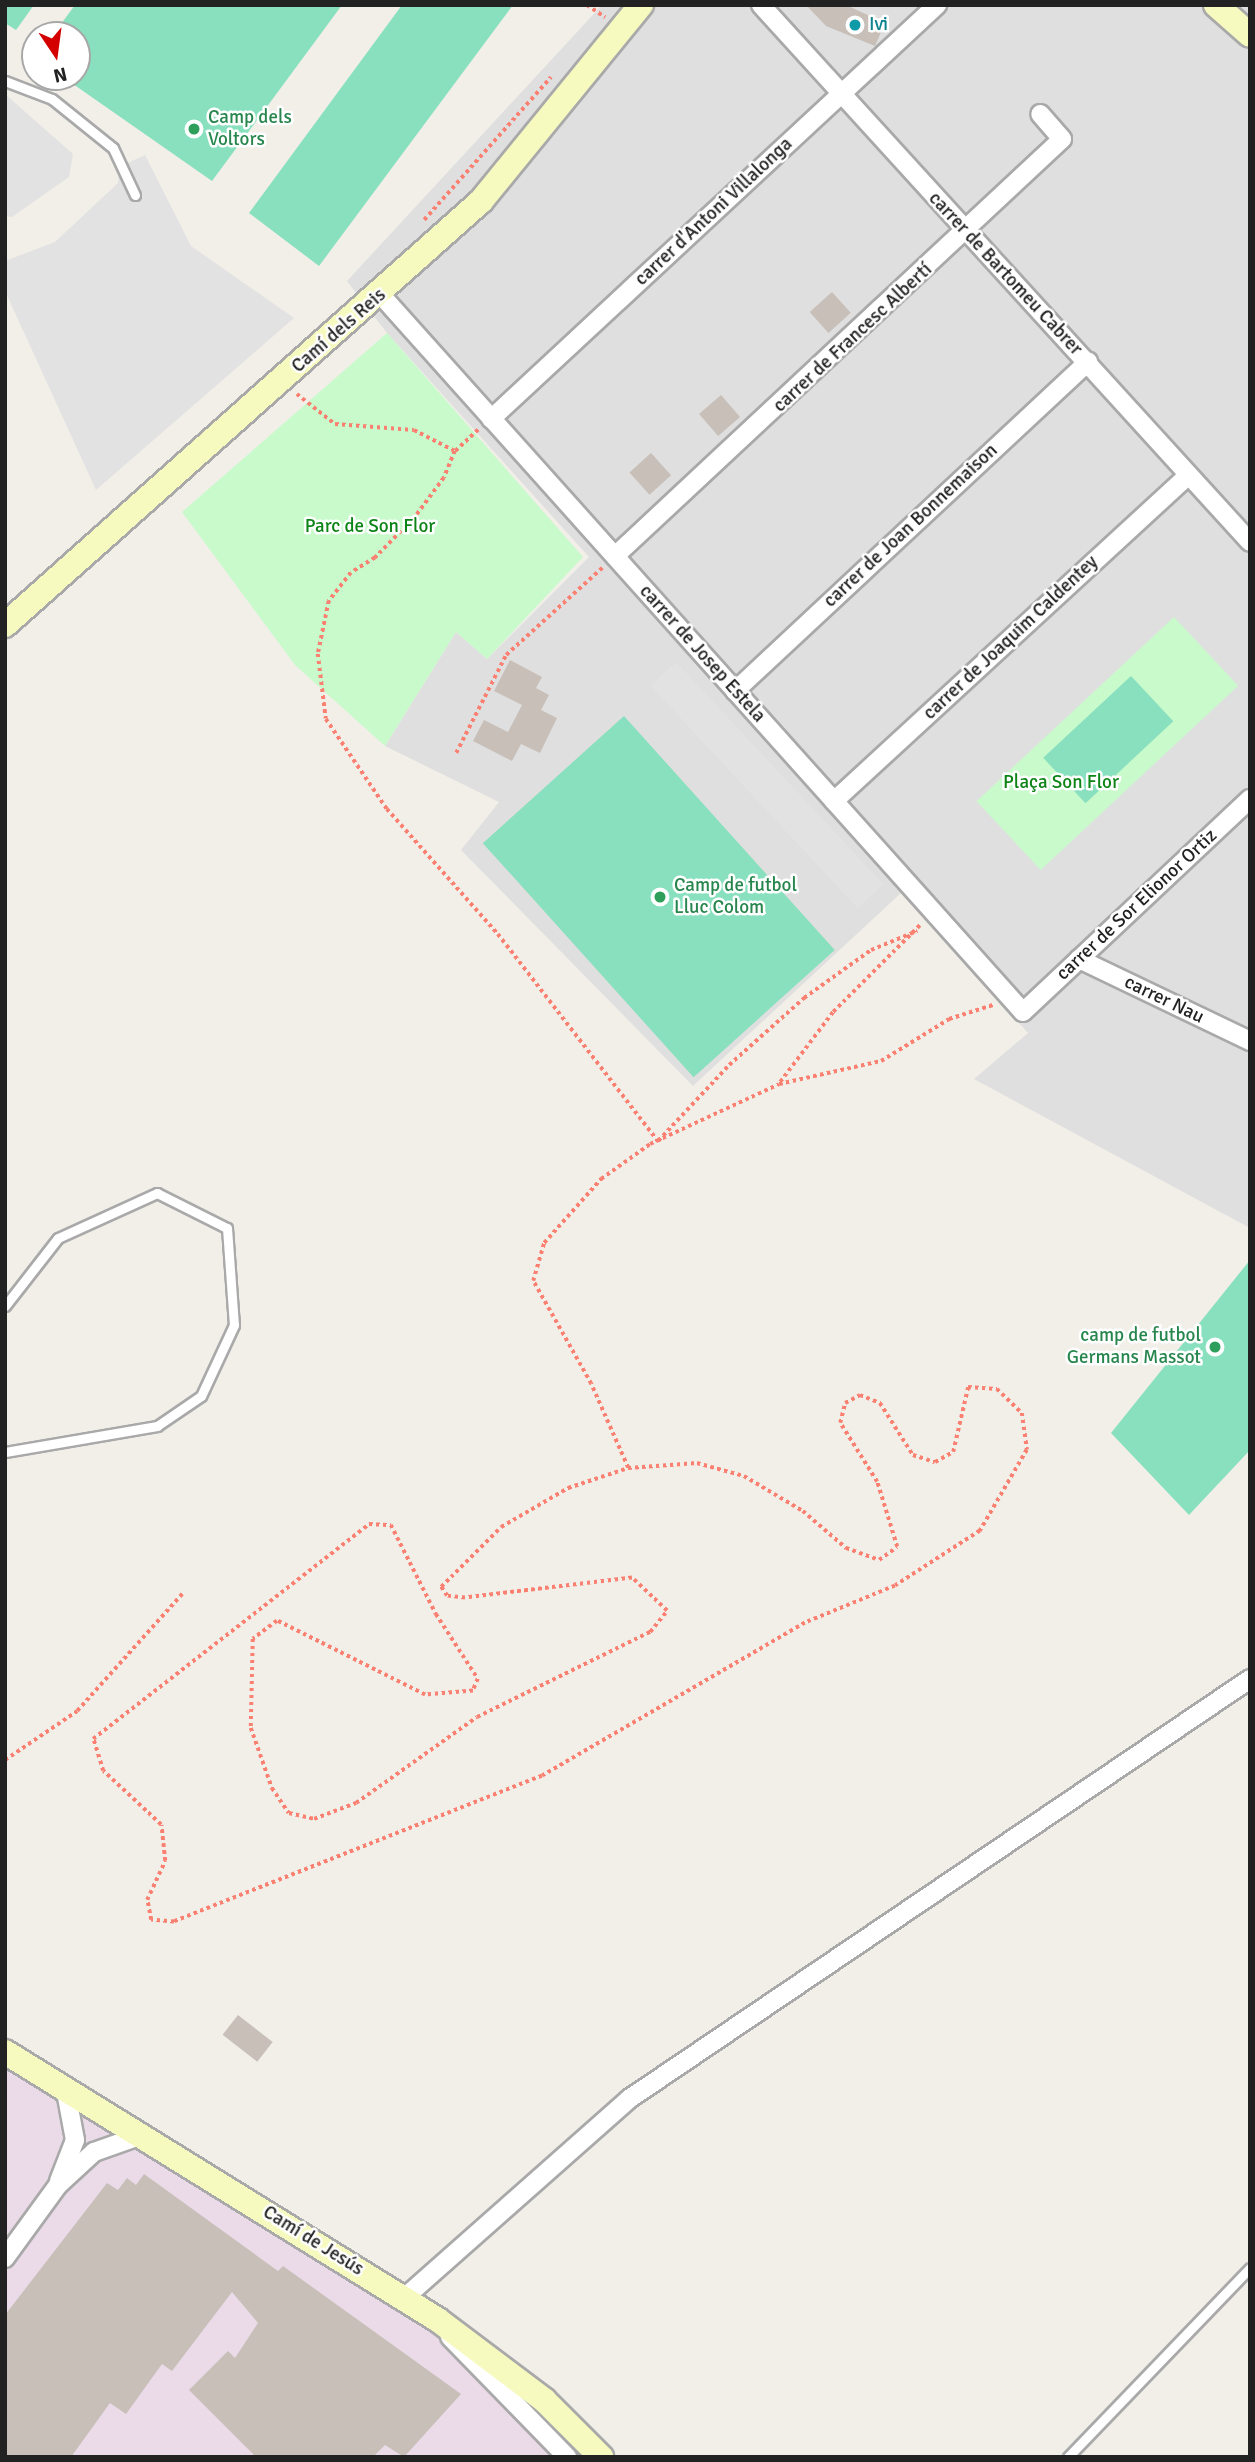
<!DOCTYPE html>
<meta charset="utf-8">
<style>
body{margin:0}
#map{position:relative;width:1255px;height:2462px;overflow:hidden;background:#f2efe9;font-family:Signika,sans-serif}
div>[style]{position:absolute}
[style*='--x']{left:calc(var(--x)*1px);top:calc(var(--y)*1px);width:calc(var(--w)*1px);rotate:calc(var(--a)*1deg)}
.residential>*{inset:0;background:#e0dfdf}
.industrial>*{inset:0;background:#ebdbe8}
.park>*{inset:0;background:#c8facc;transform-origin:0 0}
.pitch>*{inset:0;background:#88e0be;transform-origin:0 0}
.parking>*{inset:0;background:#e2e2e2;transform-origin:0 0}
.building>*{inset:0;background:#c7bfb8;transform-origin:0 0}
.path>*{height:3.5px;margin-top:-1.75px;transform-origin:0;background:repeating-linear-gradient(90deg,#fa8072 0 3.5px,transparent 0 7px)}
.roads{filter:drop-shadow(2px 0 #a9a9a9) drop-shadow(-2px 0 #a9a9a9) drop-shadow(0 2px #a9a9a9) drop-shadow(0 -2px #a9a9a9)}
.lane>*{height:9px;margin:-4.5px;padding:0 4.5px;transform-origin:4.5px;border-radius:4.5px;background:#fff}
.street>*{height:18px;margin:-9px;padding:0 9px;transform-origin:9px;border-radius:9px;background:#fff}
.secondary>*{height:24px;margin:-12px;padding:0 12px;transform-origin:12px;border-radius:12px;background:#f7fabf}
.dots>*{width:19px;height:19px;translate:-50% -50%;box-sizing:border-box;border:4px solid #fff;border-radius:50%}
span{translate:-50% -50%;white-space:nowrap;text-align:center;line-height:1.15;-webkit-text-stroke:5px #fff;paint-order:stroke}
.culture-label{font-size:19px;color:#0d838f}
.left{translate:0 -50%;text-align:left}
.leisure-label{font-size:19px;color:#27864d}
.right{translate:-100% -50%;text-align:right}
.street-label{font-size:19px;color:#222}
.park-label{font-size:19px;color:#0c8416}
.frame{position:absolute;inset:0;border:7px solid #222;pointer-events:none}
.north{position:absolute;left:21px;top:21px;width:70px;height:70px;box-sizing:border-box;background:#fff;border:2px solid #a7a7a7;border-radius:50%;rotate:167deg;font-size:19px;font-weight:700;line-height:28px;text-align:center;color:#222}
.north::after{content:'';display:block;margin:auto;width:24px;height:32px;background:#d40000;clip-path:polygon(50% 0,100% 100%,50% 72%,0 100%)}
</style>
<div id="map">
<div class="residential">
<i style="clip-path:polygon(602px 5px,1250px 5px,1250px 1228px,974px 1079px,1028px 1033px,901px 893px,693px 1086px,461px 850px,499px 802px,385px 746px,456px 632px,487px 659px,589px 557px,387px 333px,347px 281px)"></i>
</div>
<div class="industrial">
<i style="clip-path:polygon(5px 2052px,544px 2400px,599px 2457px,5px 2457px)"></i>
</div>
<div class="park">
<i style="clip-path:polygon(387px 333px,583px 557px,487px 659px,456px 632px,385px 746px,295px 665px,182px 512px)"></i>
<i style="left:1174px;top:617px;width:94px;height:270px;rotate:47deg"></i>
</div>
<div class="pitch">
<i style="clip-path:polygon(5px 5px,34px 5px,16px 30px,5px 23px)"></i>
<i style="clip-path:polygon(75px 5px,342px 5px,212px 181px,63px 77px,77px 77px,77px 35px,53px 35px)"></i>
<i style="clip-path:polygon(402px 5px,513px 5px,319px 266px,249px 213px)"></i>
<i style="left:1131px;top:676px;width:62px;height:120px;rotate:47deg"></i>
<i style="left:624px;top:716px;width:315px;height:190px;rotate:48deg"></i>
<i style="clip-path:polygon(1250px 1260px,1250px 1450px,1189px 1515px,1111px 1433px)"></i>
</div>
<div class="parking">
<i style="clip-path:polygon(5px 94px,73px 154px,69px 177px,12px 217px,5px 216px)"></i>
<i style="clip-path:polygon(145px 155px,191px 246px,294px 318px,96px 490px,5px 291px,5px 261px,55px 242px,118px 183px,119px 167px)"></i>
<i style="left:676px;top:662px;width:304px;height:35px;rotate:47deg"></i>
</div>
<div class="building">
<i style="clip-path:polygon(806px 5px,846px 5px,885px 23px,875px 46px,826px 26px)"></i>
<i style="left:832px;top:292px;width:28px;height:30px;rotate:48deg"></i>
<i style="left:721px;top:395px;width:29px;height:29px;rotate:49deg"></i>
<i style="left:651px;top:453px;width:30px;height:29px;rotate:48deg"></i>
<i style="clip-path:polygon(510px 660px,542px 677px,536px 688px,549px 695px,541px 710px,557px 718px,540px 753px,521px 744px,512px 761px,473px 741px,484px 720px,508px 732px,522px 705px,494px 691px)"></i>
<i style="left:238px;top:2015px;width:44px;height:25px;rotate:38deg"></i>
<i style="clip-path:polygon(144px 2174px,278px 2271px,283px 2266px,461px 2394px,404px 2457px,385px 2445px,373px 2457px,256px 2457px,189px 2390px,228px 2351px,235px 2358px,258px 2323px,232px 2292px,172px 2371px,162px 2364px,126px 2414px,110px 2403px,71px 2457px,5px 2457px,5px 2315px,107px 2183px,118px 2190px,127px 2178px,136px 2185px)"></i>
</div>
<div class="path">
<i style="--x:587;--y:5;--w:22;--a:34"></i>
<i style="--x:424;--y:220;--w:191;--a:-48.4"></i>
<i style="--x:297;--y:394;--w:48;--a:38.3"></i>
<i style="--x:335;--y:424;--w:79;--a:4.3"></i>
<i style="--x:414;--y:430;--w:46;--a:27.1"></i>
<i style="--x:455;--y:451;--w:33;--a:-43"></i>
<i style="--x:455;--y:451;--w:29;--a:112"></i>
<i style="--x:444;--y:478;--w:47;--a:126.4"></i>
<i style="--x:416;--y:516;--w:59;--a:134.3"></i>
<i style="--x:375;--y:558;--w:28;--a:148"></i>
<i style="--x:351;--y:573;--w:36;--a:128"></i>
<i style="--x:329;--y:601;--w:54;--a:101.7"></i>
<i style="--x:318;--y:654;--w:65;--a:83"></i>
<i style="--x:326;--y:719;--w:109;--a:55.9"></i>
<i style="--x:387;--y:809;--w:167;--a:48.4"></i>
<i style="--x:498;--y:934;--w:262;--a:52.3"></i>
<i style="--x:658;--y:1141;--w:104;--a:-46.9"></i>
<i style="--x:729;--y:1065;--w:101;--a:-41.8"></i>
<i style="--x:804;--y:998;--w:82;--a:-35.6"></i>
<i style="--x:871;--y:950;--w:50;--a:-22.4"></i>
<i style="--x:456;--y:753;--w:110;--a:-63"></i>
<i style="--x:506;--y:655;--w:131;--a:-42.2"></i>
<i style="--x:780;--y:1082;--w:88;--a:-52.9"></i>
<i style="--x:833;--y:1012;--w:124;--a:-45"></i>
<i style="--x:628;--y:1468;--w:69;--a:-4.1"></i>
<i style="--x:697;--y:1463;--w:49;--a:15.5"></i>
<i style="--x:744;--y:1476;--w:69;--a:30.7"></i>
<i style="--x:803;--y:1511;--w:57;--a:40.7"></i>
<i style="--x:846;--y:1548;--w:35;--a:20"></i>
<i style="--x:879;--y:1560;--w:22;--a:-36"></i>
<i style="--x:897;--y:1547;--w:68;--a:-107.1"></i>
<i style="--x:877;--y:1482;--w:70;--a:-122.1"></i>
<i style="--x:840;--y:1423;--w:21;--a:-76"></i>
<i style="--x:845;--y:1403;--w:17;--a:-28"></i>
<i style="--x:860;--y:1395;--w:22;--a:22"></i>
<i style="--x:880;--y:1403;--w:62;--a:57.6"></i>
<i style="--x:913;--y:1455;--w:23;--a:18"></i>
<i style="--x:935;--y:1462;--w:21;--a:-29"></i>
<i style="--x:953;--y:1452;--w:67;--a:-77"></i>
<i style="--x:968;--y:1387;--w:29;--a:4"></i>
<i style="--x:997;--y:1389;--w:35;--a:44"></i>
<i style="--x:1022;--y:1413;--w:37;--a:82"></i>
<i style="--x:1027;--y:1450;--w:94;--a:120.1"></i>
<i style="--x:980;--y:1531;--w:101;--a:147.1"></i>
<i style="--x:895;--y:1586;--w:97;--a:157.7"></i>
<i style="--x:805;--y:1623;--w:304;--a:149.8"></i>
<i style="--x:542;--y:1776;--w:396;--a:158.4"></i>
<i style="--x:174;--y:1922;--w:23;--a:-175"></i>
<i style="--x:151;--y:1920;--w:20;--a:-101"></i>
<i style="--x:147;--y:1900;--w:43;--a:-65.2"></i>
<i style="--x:165;--y:1861;--w:36;--a:-96"></i>
<i style="--x:161;--y:1825;--w:79;--a:-137"></i>
<i style="--x:103;--y:1771;--w:34;--a:-107"></i>
<i style="--x:93;--y:1739;--w:350;--a:-37.9"></i>
<i style="--x:369;--y:1524;--w:22;--a:3"></i>
<i style="--x:391;--y:1525;--w:100;--a:63.2"></i>
<i style="--x:436;--y:1614;--w:77;--a:57.1"></i>
<i style="--x:478;--y:1679;--w:13;--a:113"></i>
<i style="--x:473;--y:1691;--w:48;--a:175.2"></i>
<i style="--x:425;--y:1695;--w:165;--a:-153.4"></i>
<i style="--x:277;--y:1621;--w:30;--a:143"></i>
<i style="--x:253;--y:1639;--w:89;--a:91.3"></i>
<i style="--x:251;--y:1728;--w:64;--a:70.7"></i>
<i style="--x:272;--y:1788;--w:30;--a:56"></i>
<i style="--x:289;--y:1813;--w:26;--a:13"></i>
<i style="--x:314;--y:1819;--w:45;--a:-20.9"></i>
<i style="--x:356;--y:1803;--w:148;--a:-35.4"></i>
<i style="--x:477;--y:1717;--w:193;--a:-26.2"></i>
<i style="--x:650;--y:1632;--w:27;--a:-51"></i>
<i style="--x:667;--y:1611;--w:48;--a:-136.7"></i>
<i style="--x:632;--y:1578;--w:168;--a:173.2"></i>
<i style="--x:465;--y:1598;--w:18;--a:-174"></i>
<i style="--x:447;--y:1596;--w:11;--a:-124"></i>
<i style="--x:441;--y:1587;--w:85;--a:-45"></i>
<i style="--x:501;--y:1527;--w:78;--a:-30.2"></i>
<i style="--x:568;--y:1488;--w:63;--a:-18.4"></i>
<i style="--x:628;--y:1468;--w:92;--a:-113.8"></i>
<i style="--x:591;--y:1384;--w:118;--a:-119.4"></i>
<i style="--x:533;--y:1281;--w:40;--a:-74"></i>
<i style="--x:544;--y:1243;--w:86;--a:-48.3"></i>
<i style="--x:601;--y:1179;--w:60;--a:-35.5"></i>
<i style="--x:650;--y:1144;--w:142;--a:-24.9"></i>
<i style="--x:779;--y:1084;--w:105;--a:-12.7"></i>
<i style="--x:881;--y:1061;--w:80;--a:-31.7"></i>
<i style="--x:949;--y:1019;--w:46;--a:-17.7"></i>
<i style="--x:5;--y:1760;--w:87;--a:-34.2"></i>
<i style="--x:77;--y:1711;--w:159;--a:-48.1"></i>
</div>
<div class="roads">
<div class="lane">
<i style="--x:5;--y:81;--w:50;--a:21"></i>
<i style="--x:52;--y:99;--w:78;--a:38.8"></i>
<i style="--x:113;--y:148;--w:52;--a:64.9"></i>
<i style="--x:5;--y:1306;--w:86;--a:-52.1"></i>
<i style="--x:58;--y:1238;--w:109;--a:-24.4"></i>
<i style="--x:157;--y:1193;--w:78;--a:26.6"></i>
<i style="--x:227;--y:1228;--w:97;--a:85.9"></i>
<i style="--x:234;--y:1325;--w:78;--a:114.9"></i>
<i style="--x:201;--y:1396;--w:53;--a:145.7"></i>
<i style="--x:157;--y:1426;--w:154;--a:170.3"></i>
<i style="--x:1068;--y:2457;--w:262;--a:-46.1"></i>
</div>
<div class="street">
<i style="--x:761;--y:5;--w:726;--a:47.68"></i>
<i style="--x:381;--y:295;--w:962;--a:48.16"></i>
<i style="--x:1023;--y:1012;--w:311;--a:-43.2"></i>
<i style="--x:491;--y:419;--w:609;--a:-42.87"></i>
<i style="--x:615;--y:556;--w:611;--a:-43.01"></i>
<i style="--x:1062;--y:139;--w:33;--a:-131"></i>
<i style="--x:735;--y:691;--w:483;--a:-43"></i>
<i style="--x:834;--y:801;--w:481;--a:-42.6"></i>
<i style="--x:1079;--y:959;--w:190;--a:25.6"></i>
<i style="--x:59;--y:2181;--w:44;--a:-68.7"></i>
<i style="--x:75;--y:2140;--w:49;--a:-100.6"></i>
<i style="--x:5;--y:2258;--w:90;--a:-54"></i>
<i style="--x:58;--y:2185;--w:49;--a:-42.5"></i>
<i style="--x:94;--y:2152;--w:48;--a:-19.6"></i>
<i style="--x:403;--y:2299;--w:302;--a:-41.5"></i>
<i style="--x:629;--y:2099;--w:750;--a:-34.07"></i>
<i style="--x:450;--y:2337;--w:168;--a:45.7"></i>
</div>
<div class="secondary">
<i style="--x:1216;--y:5;--w:45;--a:41.4"></i>
<i style="--x:5;--y:625;--w:637;--a:-41.69"></i>
<i style="--x:481;--y:201;--w:253;--a:-50.8"></i>
<i style="--x:5;--y:2052;--w:509;--a:31.75"></i>
<i style="--x:438;--y:2320;--w:133;--a:37"></i>
<i style="--x:544;--y:2400;--w:81;--a:45"></i>
</div>
</div>
<div class="dots">
<i style="left:855px;top:25px;background:#0f9aa8"></i>
<i style="left:194px;top:129px;background:#2e9e5b"></i>
<i style="left:660px;top:897px;background:#2e9e5b"></i>
<i style="left:1215px;top:1347px;background:#2e9e5b"></i>
</div>
<div class="culture-label">
<span class="left" style="left:869px;top:25px">Ivi</span>
</div>
<div class="leisure-label">
<span class="left" style="left:208px;top:129px">Camp dels<br>Voltors</span>
<span class="left" style="left:674px;top:897px">Camp de futbol<br>Lluc Colom</span>
<span class="right" style="left:1201px;top:1347px">camp de futbol<br>Germans Massot</span>
</div>
<div class="street-label">
<span style="left:714px;top:212px;rotate:-43deg">carrer d'Antoni Villalonga</span>
<span style="left:1005px;top:274px;rotate:47deg">carrer de Bartomeu Cabrer</span>
<span style="left:339px;top:331px;rotate:-41deg">Camí dels Reis</span>
<span style="left:853px;top:338px;rotate:-43deg">carrer de Francesc Albertí</span>
<span style="left:911px;top:526px;rotate:-43deg">carrer de Joan Bonnemaison</span>
<span style="left:1011px;top:638px;rotate:-43deg">carrer de Joaquim Caldentey</span>
<span style="left:702px;top:654px;rotate:48deg">carrer de Josep Estela</span>
<span style="left:1137px;top:905px;rotate:-43deg">carrer de Sor Elionor Ortiz</span>
<span style="left:1164px;top:1000px;rotate:26deg">carrer Nau</span>
<span style="left:313px;top:2241px;rotate:32deg">Camí de Jesús</span>
</div>
<div class="park-label">
<span style="left:370px;top:527px">Parc de Son Flor</span>
<span style="left:1061px;top:783px">Plaça Son Flor</span>
</div>
<div class="frame"></div>
<div class="north">N</div>
</div>
